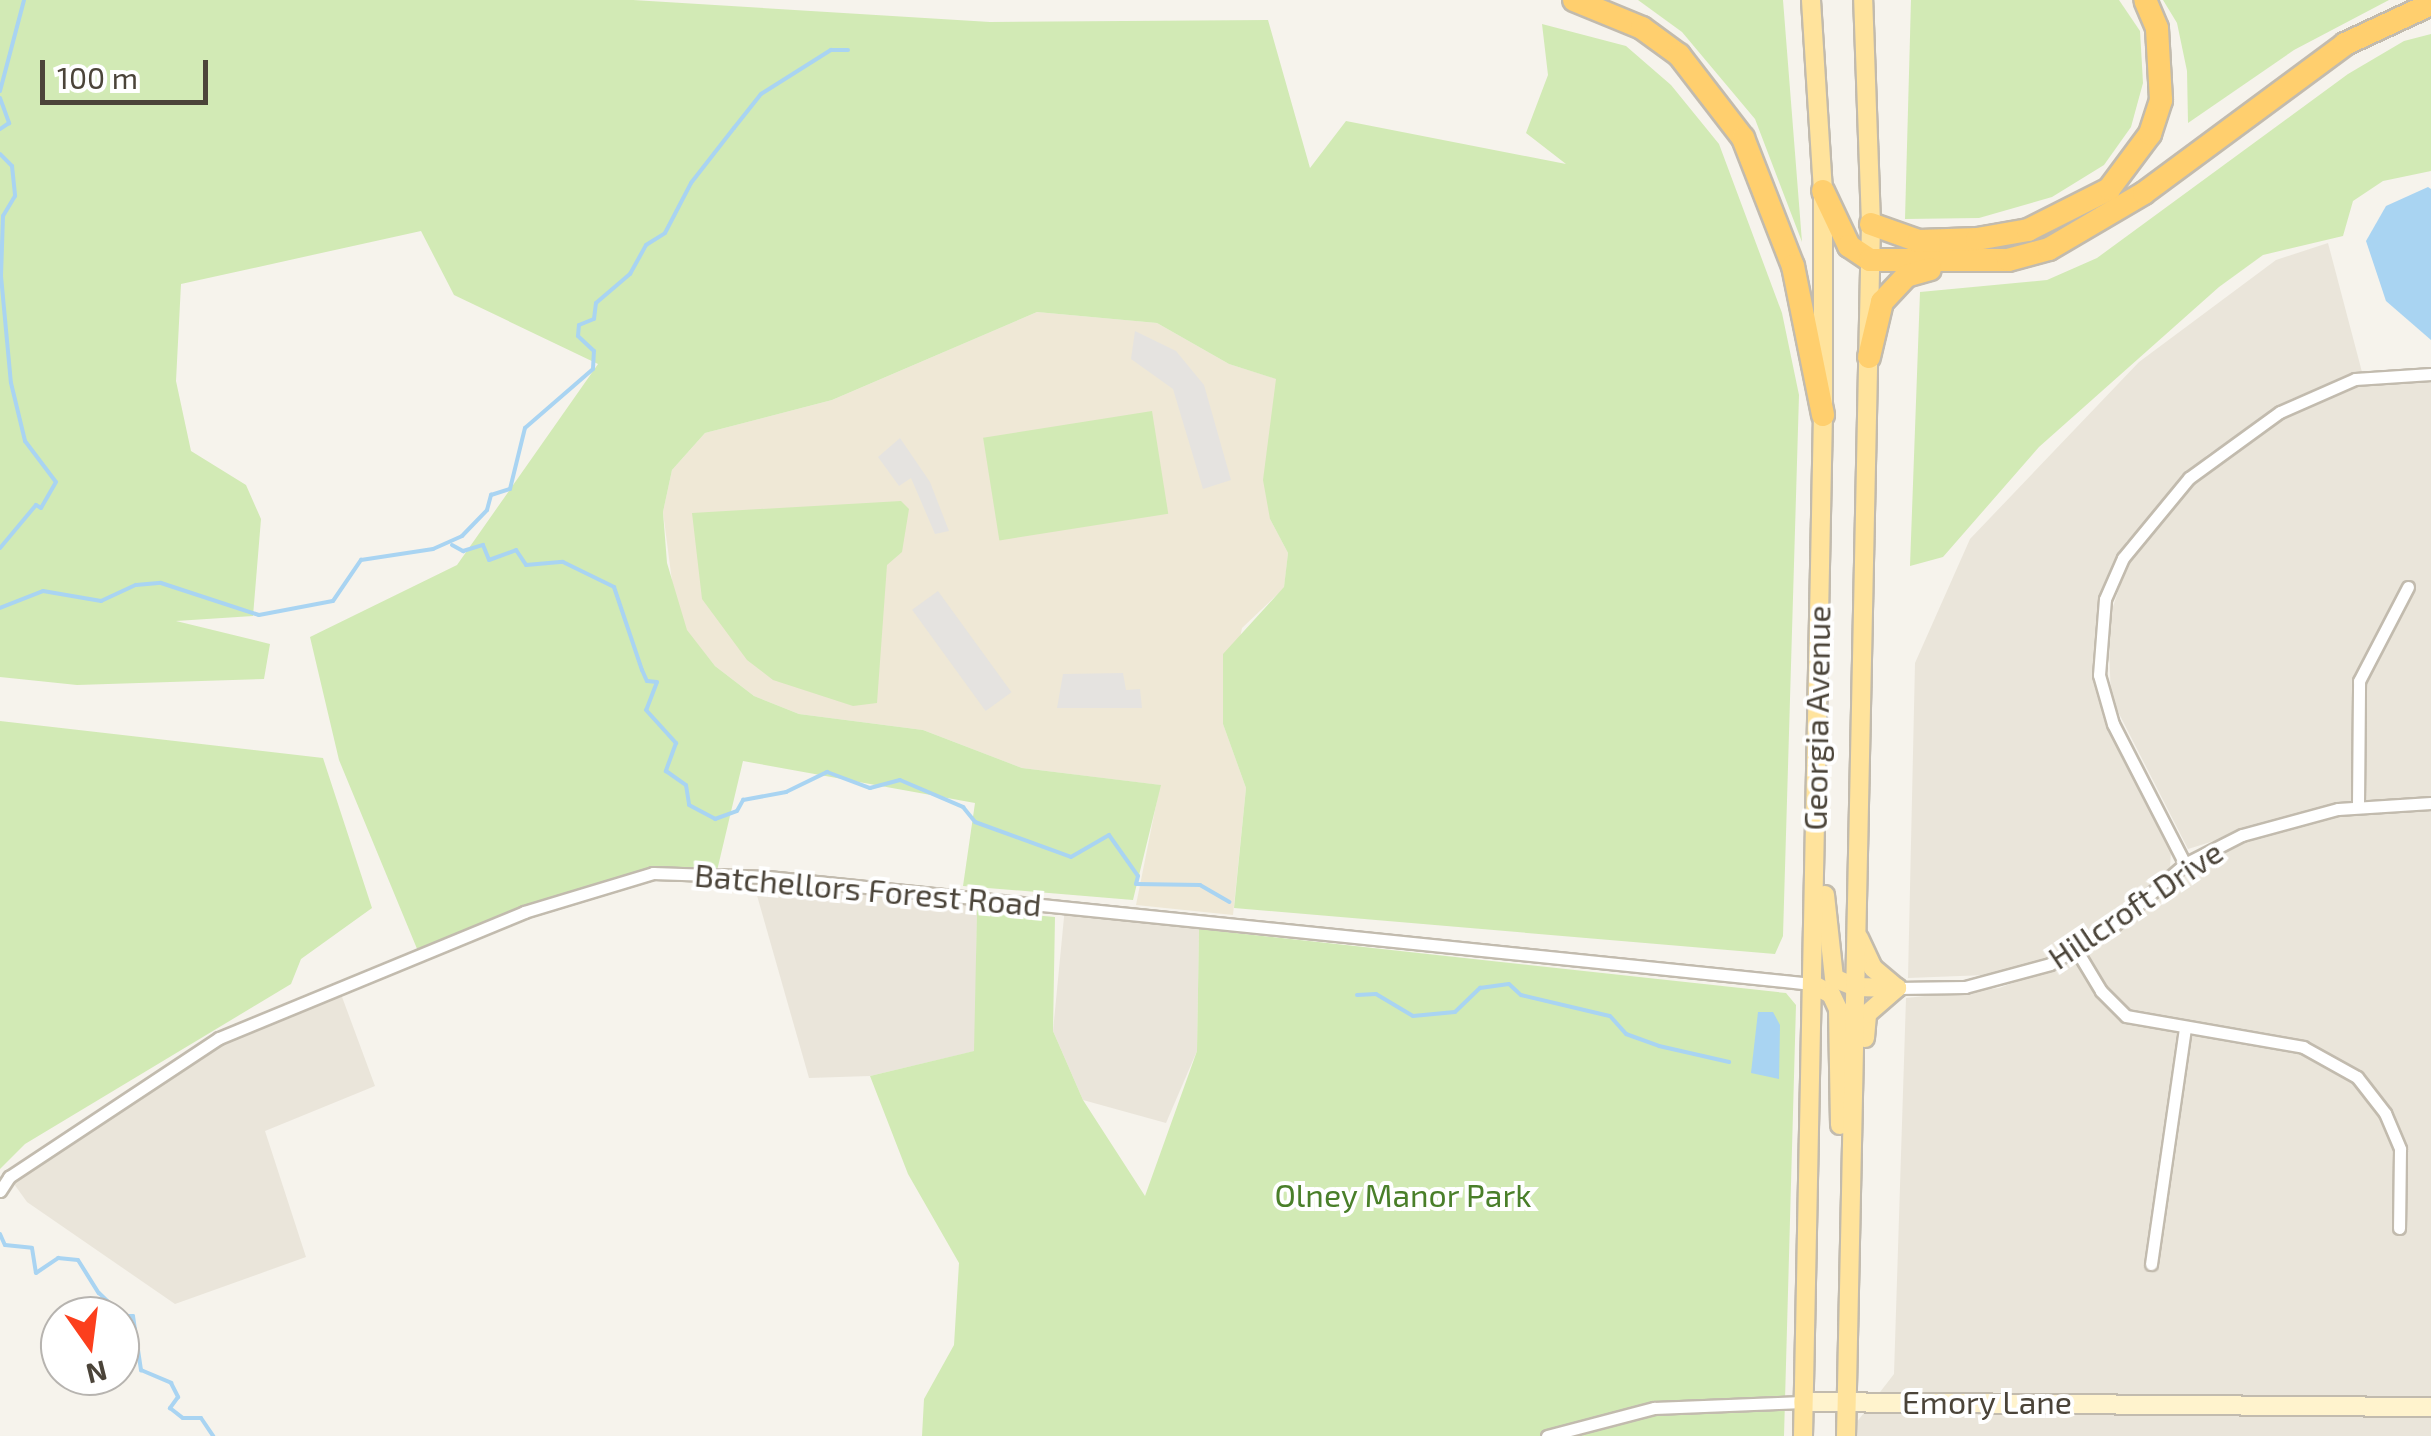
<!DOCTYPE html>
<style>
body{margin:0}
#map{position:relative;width:2431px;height:1436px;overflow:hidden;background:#f6f3ec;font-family:"Exo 2",sans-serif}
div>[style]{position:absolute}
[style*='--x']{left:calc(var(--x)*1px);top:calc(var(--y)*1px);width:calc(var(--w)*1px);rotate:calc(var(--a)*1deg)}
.residential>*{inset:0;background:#eae5da}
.education>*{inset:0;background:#efe8d6}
.green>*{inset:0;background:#d2eab5;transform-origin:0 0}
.parking>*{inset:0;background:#e5e3e0;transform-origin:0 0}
.water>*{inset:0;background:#a9d4f2}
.stream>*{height:4px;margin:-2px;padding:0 2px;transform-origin:2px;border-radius:2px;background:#a9d4f2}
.roads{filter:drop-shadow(2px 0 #c2bbae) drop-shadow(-2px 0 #c2bbae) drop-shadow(0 2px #c2bbae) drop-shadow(0 -2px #c2bbae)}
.street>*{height:11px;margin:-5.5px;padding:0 5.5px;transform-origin:5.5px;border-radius:5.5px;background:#fff}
.secondary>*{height:18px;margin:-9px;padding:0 9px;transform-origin:9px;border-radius:9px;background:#fff3cd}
.primary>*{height:18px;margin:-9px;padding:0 9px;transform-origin:9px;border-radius:9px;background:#ffe39c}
.highway>*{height:22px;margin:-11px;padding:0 11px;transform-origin:11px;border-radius:11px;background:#ffcf6e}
span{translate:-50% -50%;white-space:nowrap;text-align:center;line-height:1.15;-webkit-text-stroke:8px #fff;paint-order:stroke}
.street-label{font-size:32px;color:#4b4439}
.park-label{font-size:32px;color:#4a7f2a}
.north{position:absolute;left:40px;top:1296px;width:100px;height:100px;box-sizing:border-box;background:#fff;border:2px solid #b7b4b0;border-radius:50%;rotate:166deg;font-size:28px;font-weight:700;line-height:40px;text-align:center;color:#4b4439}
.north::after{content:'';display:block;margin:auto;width:35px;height:45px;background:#fc3f1d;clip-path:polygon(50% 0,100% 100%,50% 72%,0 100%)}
.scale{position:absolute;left:40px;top:60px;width:168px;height:45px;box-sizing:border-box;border:5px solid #4b4439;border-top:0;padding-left:12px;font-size:30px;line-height:35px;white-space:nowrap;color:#4b4439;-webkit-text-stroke:8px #fff;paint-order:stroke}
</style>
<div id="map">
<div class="residential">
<i style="clip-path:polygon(2328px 243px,2362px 372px,2291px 399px,2207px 455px,2126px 542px,2098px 607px,2093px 660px,2104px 716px,2171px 851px,2170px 867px,2103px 926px,2046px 959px,1986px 975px,1908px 978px,1915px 663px,1970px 539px,2139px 362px,2276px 260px)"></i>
<i style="clip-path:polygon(2431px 379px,2431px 797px,2336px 803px,2188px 849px,2111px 698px,2108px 622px,2127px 564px,2189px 486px,2280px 419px,2356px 386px)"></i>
<i style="clip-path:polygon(2431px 810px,2431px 1436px,1846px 1436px,1894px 1374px,1906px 998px,1999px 988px,2065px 964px,2096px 947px,2177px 877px,2247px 841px,2353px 813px)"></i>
<i style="clip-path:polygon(752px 878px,956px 895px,977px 910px,975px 1051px,870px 1076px,809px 1078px)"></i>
<i style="clip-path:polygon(1065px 907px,1192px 920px,1199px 929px,1197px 1051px,1166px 1123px,1083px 1100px,1053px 1031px)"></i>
<i style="clip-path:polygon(338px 986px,375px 1086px,265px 1131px,306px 1257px,175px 1304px,27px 1202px,9px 1177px,172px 1066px)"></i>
</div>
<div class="education">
<i style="clip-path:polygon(1037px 312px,1157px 323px,1229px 364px,1277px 379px,1270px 519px,1288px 553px,1284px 588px,1242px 628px,1223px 724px,1246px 788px,1233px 915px,1136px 905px,1160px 785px,1022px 768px,923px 730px,799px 714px,754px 696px,715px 666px,686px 630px,673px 589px,663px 512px,672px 470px,705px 433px,832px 400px)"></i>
</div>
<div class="green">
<i style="clip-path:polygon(0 0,633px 0,990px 22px,1268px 20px,1310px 168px,1346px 121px,1566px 164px,1526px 133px,1548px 75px,1542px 24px,1626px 46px,1671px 85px,1719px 144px,1782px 313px,1799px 395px,1783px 936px,1775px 954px,1234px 908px,1246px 788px,1223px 724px,1223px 654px,1284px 587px,1288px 553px,1270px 519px,1263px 480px,1276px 379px,1229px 364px,1157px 323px,1037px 312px,832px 400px,705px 433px,672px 470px,663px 512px,667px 563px,687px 630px,715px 666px,754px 696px,799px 714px,923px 730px,1022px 768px,1161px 785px,1133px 900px,963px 886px,975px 803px,743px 761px,716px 875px,618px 878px,420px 956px,339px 760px,310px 637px,457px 565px,598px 364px,454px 295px,421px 231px,181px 284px,176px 381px,191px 451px,246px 485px,261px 519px,253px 616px,176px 621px,270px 644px,264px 679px,77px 685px,0 677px)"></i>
<i style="clip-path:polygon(1638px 0,1783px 0,1802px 242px,1755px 119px,1682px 32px)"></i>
<i style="clip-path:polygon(1911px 0,2119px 0,2140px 31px,2143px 83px,2131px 127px,2104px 165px,2052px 197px,1979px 218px,1905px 219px)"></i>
<i style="clip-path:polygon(2163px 0,2389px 0,2294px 50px,2188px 123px,2187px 71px,2177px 23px)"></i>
<i style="clip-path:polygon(2431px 34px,2431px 171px,2383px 181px,2353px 201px,2343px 236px,2263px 255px,2219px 287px,2039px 447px,1943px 557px,1910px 566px,1920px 292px,2047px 280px,2097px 258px,2348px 74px,2404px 41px)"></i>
<i style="left:1152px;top:411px;width:104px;height:171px;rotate:81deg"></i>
<i style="clip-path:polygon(901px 501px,909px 509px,902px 552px,887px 565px,877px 703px,853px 706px,773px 680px,747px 660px,702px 599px,692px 513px)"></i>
<i style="clip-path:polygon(0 721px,323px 758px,372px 908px,301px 959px,291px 984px,25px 1144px,0 1169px)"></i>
<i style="clip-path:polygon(977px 910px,1055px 917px,1053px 1031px,1083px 1100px,1145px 1196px,1197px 1051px,1199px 929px,1786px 993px,1796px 1005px,1784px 1436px,922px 1436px,924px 1399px,954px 1345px,959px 1263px,908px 1174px,870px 1076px,974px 1051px)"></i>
</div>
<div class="parking">
<i style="clip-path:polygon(1135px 331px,1176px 351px,1204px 385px,1231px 480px,1203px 489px,1173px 389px,1131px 359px)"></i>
<i style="clip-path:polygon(900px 438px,930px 482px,949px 531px,935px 534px,911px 478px,899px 486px,878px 457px)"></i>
<i style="left:938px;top:591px;width:125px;height:32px;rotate:54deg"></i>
<i style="clip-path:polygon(1123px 673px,1126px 690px,1140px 689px,1142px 708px,1057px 708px,1063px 674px)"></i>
</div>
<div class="water">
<i style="clip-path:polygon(2428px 187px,2431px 189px,2431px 340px,2386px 301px,2366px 241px,2386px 206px)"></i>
<i style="clip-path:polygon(1758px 1012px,1773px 1012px,1780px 1025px,1779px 1079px,1751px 1073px)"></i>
</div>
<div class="stream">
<i style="--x:0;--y:91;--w:94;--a:-75.2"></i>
<i style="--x:0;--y:98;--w:27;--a:70"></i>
<i style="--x:9;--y:123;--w:11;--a:146"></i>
<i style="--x:0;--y:154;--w:17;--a:45"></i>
<i style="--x:12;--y:166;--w:30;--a:84"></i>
<i style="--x:15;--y:196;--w:23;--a:121"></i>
<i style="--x:3;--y:216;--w:60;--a:91.9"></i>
<i style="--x:1;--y:276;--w:107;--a:84.7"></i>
<i style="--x:11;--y:383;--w:60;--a:76.4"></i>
<i style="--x:25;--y:441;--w:51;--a:52.9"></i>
<i style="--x:56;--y:482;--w:30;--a:120"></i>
<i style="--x:41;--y:508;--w:6;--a:-149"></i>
<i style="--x:36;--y:505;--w:56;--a:129.9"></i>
<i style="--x:452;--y:545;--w:13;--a:29"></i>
<i style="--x:463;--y:551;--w:21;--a:-17"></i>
<i style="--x:483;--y:545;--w:16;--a:68"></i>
<i style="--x:489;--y:560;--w:29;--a:-20"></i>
<i style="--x:516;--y:550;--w:18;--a:56"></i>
<i style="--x:526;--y:565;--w:37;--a:-5"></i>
<i style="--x:563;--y:562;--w:57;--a:26.1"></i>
<i style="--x:614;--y:587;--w:88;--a:71.4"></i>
<i style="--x:642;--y:670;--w:12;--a:66"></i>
<i style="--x:647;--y:681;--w:10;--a:6"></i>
<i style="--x:657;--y:682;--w:30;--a:111"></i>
<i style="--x:646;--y:710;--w:45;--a:47.7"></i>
<i style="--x:676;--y:743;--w:30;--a:110"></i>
<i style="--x:666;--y:771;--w:24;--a:35"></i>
<i style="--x:686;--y:785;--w:20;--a:81"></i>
<i style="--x:689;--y:805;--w:30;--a:28"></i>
<i style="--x:715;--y:819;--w:23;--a:-20"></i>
<i style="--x:737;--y:811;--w:13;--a:-61"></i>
<i style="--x:743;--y:800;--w:44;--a:-10.5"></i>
<i style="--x:786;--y:792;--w:46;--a:-26"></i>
<i style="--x:827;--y:772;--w:46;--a:20.4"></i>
<i style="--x:870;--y:788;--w:31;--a:-15"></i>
<i style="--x:900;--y:780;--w:69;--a:23.2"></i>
<i style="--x:963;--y:807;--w:19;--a:51"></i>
<i style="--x:975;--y:822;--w:102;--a:20"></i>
<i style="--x:1071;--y:857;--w:44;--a:-30.1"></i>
<i style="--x:1109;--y:835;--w:50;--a:54.7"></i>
<i style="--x:1138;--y:876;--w:8;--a:104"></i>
<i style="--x:1136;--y:884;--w:64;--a:0.9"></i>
<i style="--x:1200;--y:885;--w:34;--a:30"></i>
<i style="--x:0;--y:608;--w:46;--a:-21.6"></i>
<i style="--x:43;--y:591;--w:59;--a:9.8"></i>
<i style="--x:101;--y:601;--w:38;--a:-25"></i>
<i style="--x:136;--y:585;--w:25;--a:-5"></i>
<i style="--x:161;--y:583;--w:103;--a:18.1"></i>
<i style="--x:259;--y:615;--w:75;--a:-10.7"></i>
<i style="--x:333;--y:601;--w:50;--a:-55.7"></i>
<i style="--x:361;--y:560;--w:73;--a:-8.7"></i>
<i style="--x:433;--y:549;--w:32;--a:-24"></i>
<i style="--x:462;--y:536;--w:36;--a:-46"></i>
<i style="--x:487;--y:510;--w:16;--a:-75"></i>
<i style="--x:491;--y:495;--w:20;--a:-18"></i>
<i style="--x:510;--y:489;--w:63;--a:-76.2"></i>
<i style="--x:525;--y:428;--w:90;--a:-40.9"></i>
<i style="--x:593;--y:369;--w:18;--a:-87"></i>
<i style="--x:594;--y:351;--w:22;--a:-137"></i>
<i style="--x:578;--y:336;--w:11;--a:-85"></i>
<i style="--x:579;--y:325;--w:16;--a:-22"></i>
<i style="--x:594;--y:319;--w:16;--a:-83"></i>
<i style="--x:596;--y:303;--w:45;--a:-40.5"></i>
<i style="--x:630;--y:274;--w:33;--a:-61"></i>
<i style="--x:646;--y:245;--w:22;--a:-32"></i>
<i style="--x:665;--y:233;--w:56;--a:-62.5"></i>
<i style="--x:691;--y:183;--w:70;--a:-52"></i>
<i style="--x:734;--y:128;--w:43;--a:-51.5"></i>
<i style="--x:761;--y:94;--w:83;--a:-32.2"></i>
<i style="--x:831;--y:50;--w:17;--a:0"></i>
<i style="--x:1357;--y:995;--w:19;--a:-3"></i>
<i style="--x:1376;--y:994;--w:43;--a:30.7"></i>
<i style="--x:1413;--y:1016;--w:42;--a:-5.4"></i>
<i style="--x:1455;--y:1012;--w:35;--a:-44"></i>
<i style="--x:1480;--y:988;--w:29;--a:-8"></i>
<i style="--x:1509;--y:984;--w:16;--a:43"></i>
<i style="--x:1521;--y:995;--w:91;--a:13.3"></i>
<i style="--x:1610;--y:1016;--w:24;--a:48"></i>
<i style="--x:1626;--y:1034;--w:35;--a:20"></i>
<i style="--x:1659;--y:1046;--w:72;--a:12.9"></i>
<i style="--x:0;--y:1234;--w:12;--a:66"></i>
<i style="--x:5;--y:1245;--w:27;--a:6"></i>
<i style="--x:32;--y:1248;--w:25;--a:81"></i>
<i style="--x:36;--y:1273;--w:27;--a:-34"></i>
<i style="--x:58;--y:1258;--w:20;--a:6"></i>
<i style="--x:78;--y:1260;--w:39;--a:58"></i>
<i style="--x:99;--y:1293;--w:33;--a:44"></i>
<i style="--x:123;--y:1316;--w:10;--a:0"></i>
<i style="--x:133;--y:1316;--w:55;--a:81.6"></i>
<i style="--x:141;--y:1370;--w:33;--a:23"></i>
<i style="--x:171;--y:1383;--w:16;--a:63"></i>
<i style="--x:178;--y:1397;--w:14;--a:126"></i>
<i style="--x:170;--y:1408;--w:16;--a:38"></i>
<i style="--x:183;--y:1418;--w:18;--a:0"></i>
<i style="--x:201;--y:1418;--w:22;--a:56"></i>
</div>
<div class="roads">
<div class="street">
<i style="--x:2358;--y:805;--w:124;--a:-89.5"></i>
<i style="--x:2359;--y:681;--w:106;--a:-62.5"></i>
<i style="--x:2185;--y:864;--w:157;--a:-117.2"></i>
<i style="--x:2113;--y:724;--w:51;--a:-105.9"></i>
<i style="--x:2099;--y:675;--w:76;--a:-85.5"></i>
<i style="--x:2105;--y:599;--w:45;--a:-66.3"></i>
<i style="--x:2123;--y:558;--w:104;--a:-50.5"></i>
<i style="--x:2189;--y:478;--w:112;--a:-36"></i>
<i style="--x:2280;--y:412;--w:82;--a:-23.7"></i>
<i style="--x:2355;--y:379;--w:76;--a:-3.8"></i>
<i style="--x:2077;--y:951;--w:47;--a:59"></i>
<i style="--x:2101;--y:991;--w:35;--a:45"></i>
<i style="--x:2126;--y:1016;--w:180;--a:9.9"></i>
<i style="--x:2303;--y:1047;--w:62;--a:29.1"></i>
<i style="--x:2357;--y:1077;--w:46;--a:52.1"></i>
<i style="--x:2385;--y:1113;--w:39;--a:67"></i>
<i style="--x:2400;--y:1149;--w:79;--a:90.7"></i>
<i style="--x:1897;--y:988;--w:68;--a:-0.8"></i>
<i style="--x:1965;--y:987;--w:88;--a:-15.1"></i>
<i style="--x:2050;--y:964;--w:71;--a:-30.5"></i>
<i style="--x:2111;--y:928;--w:98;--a:-40.9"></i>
<i style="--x:2185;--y:864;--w:64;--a:-27"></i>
<i style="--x:2242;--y:835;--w:99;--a:-15.2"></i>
<i style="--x:2338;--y:809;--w:93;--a:-3.7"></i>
<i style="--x:0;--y:1191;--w:17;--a:-57"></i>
<i style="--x:9;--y:1177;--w:252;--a:-33.5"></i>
<i style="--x:219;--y:1038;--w:330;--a:-22.4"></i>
<i style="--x:524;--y:912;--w:135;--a:-16.8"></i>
<i style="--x:653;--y:873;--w:115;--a:2"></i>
<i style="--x:768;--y:877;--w:1049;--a:5.85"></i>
<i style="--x:2151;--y:1264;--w:237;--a:-81.8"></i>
<i style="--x:1547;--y:1436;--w:111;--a:-14.7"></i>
<i style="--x:1654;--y:1408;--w:149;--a:-2.3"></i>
</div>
<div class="secondary">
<i style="--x:1803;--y:1402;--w:628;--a:0.46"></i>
</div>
<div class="primary">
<i style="--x:1825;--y:895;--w:83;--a:83.8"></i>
<i style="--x:1834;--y:978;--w:23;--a:23"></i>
<i style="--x:1855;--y:987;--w:42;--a:1.4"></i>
<i style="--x:1859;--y:938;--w:33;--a:65"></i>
<i style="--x:1873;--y:968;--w:31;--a:40"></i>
<i style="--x:1812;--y:984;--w:21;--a:28"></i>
<i style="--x:1831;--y:994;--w:17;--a:65"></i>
<i style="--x:1838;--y:1009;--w:116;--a:89"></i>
<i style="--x:1865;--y:1038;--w:24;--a:-85"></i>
<i style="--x:1867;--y:1014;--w:40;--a:-41"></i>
<i style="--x:1803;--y:1436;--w:1021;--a:-88.88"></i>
<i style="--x:1823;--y:415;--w:224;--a:-90"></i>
<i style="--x:1823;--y:191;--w:191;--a:-93.6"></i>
<i style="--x:1846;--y:1436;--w:1212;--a:-88.82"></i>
<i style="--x:1871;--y:224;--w:224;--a:-92"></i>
</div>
<div class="highway">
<i style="--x:1574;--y:0;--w:74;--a:22.4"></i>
<i style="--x:1642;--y:28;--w:46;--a:36.1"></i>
<i style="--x:1679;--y:55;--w:105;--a:52.4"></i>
<i style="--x:1743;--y:138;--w:137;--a:68.7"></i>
<i style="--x:1793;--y:266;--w:152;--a:78.6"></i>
<i style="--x:1823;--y:191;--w:61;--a:64.7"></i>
<i style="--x:1849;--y:246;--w:25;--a:34"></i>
<i style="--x:1870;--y:260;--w:138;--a:0"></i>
<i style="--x:2008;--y:260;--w:42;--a:-15"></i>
<i style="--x:2049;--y:249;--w:110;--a:-30.5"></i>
<i style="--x:2144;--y:193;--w:250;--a:-36.5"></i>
<i style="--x:2345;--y:44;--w:95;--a:-24.9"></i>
<i style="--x:1871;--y:224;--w:51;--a:19.5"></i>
<i style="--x:1919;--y:241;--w:58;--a:-2"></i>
<i style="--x:1977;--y:239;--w:52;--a:-10"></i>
<i style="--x:2028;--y:230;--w:91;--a:-26.8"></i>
<i style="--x:2109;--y:189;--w:69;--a:-53.3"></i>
<i style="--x:2150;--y:134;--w:36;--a:-72"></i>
<i style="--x:2161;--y:100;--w:72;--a:-93.2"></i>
<i style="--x:2157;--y:28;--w:30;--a:-113"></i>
<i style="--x:1869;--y:357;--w:57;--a:-76.7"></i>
<i style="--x:1882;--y:302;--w:35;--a:-47"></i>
<i style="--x:1906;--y:276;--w:25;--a:-16"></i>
</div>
</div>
<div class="street-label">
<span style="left:1816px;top:718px;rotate:-89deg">Georgia Avenue</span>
<span style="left:868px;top:889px;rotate:5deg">Batchellors Forest Road</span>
<span style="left:2135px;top:904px;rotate:-34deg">Hillcroft Drive</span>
<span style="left:1987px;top:1401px">Emory Lane</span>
</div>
<div class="park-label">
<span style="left:1403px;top:1194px">Olney Manor Park</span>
</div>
<div class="north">N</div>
<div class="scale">100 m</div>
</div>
